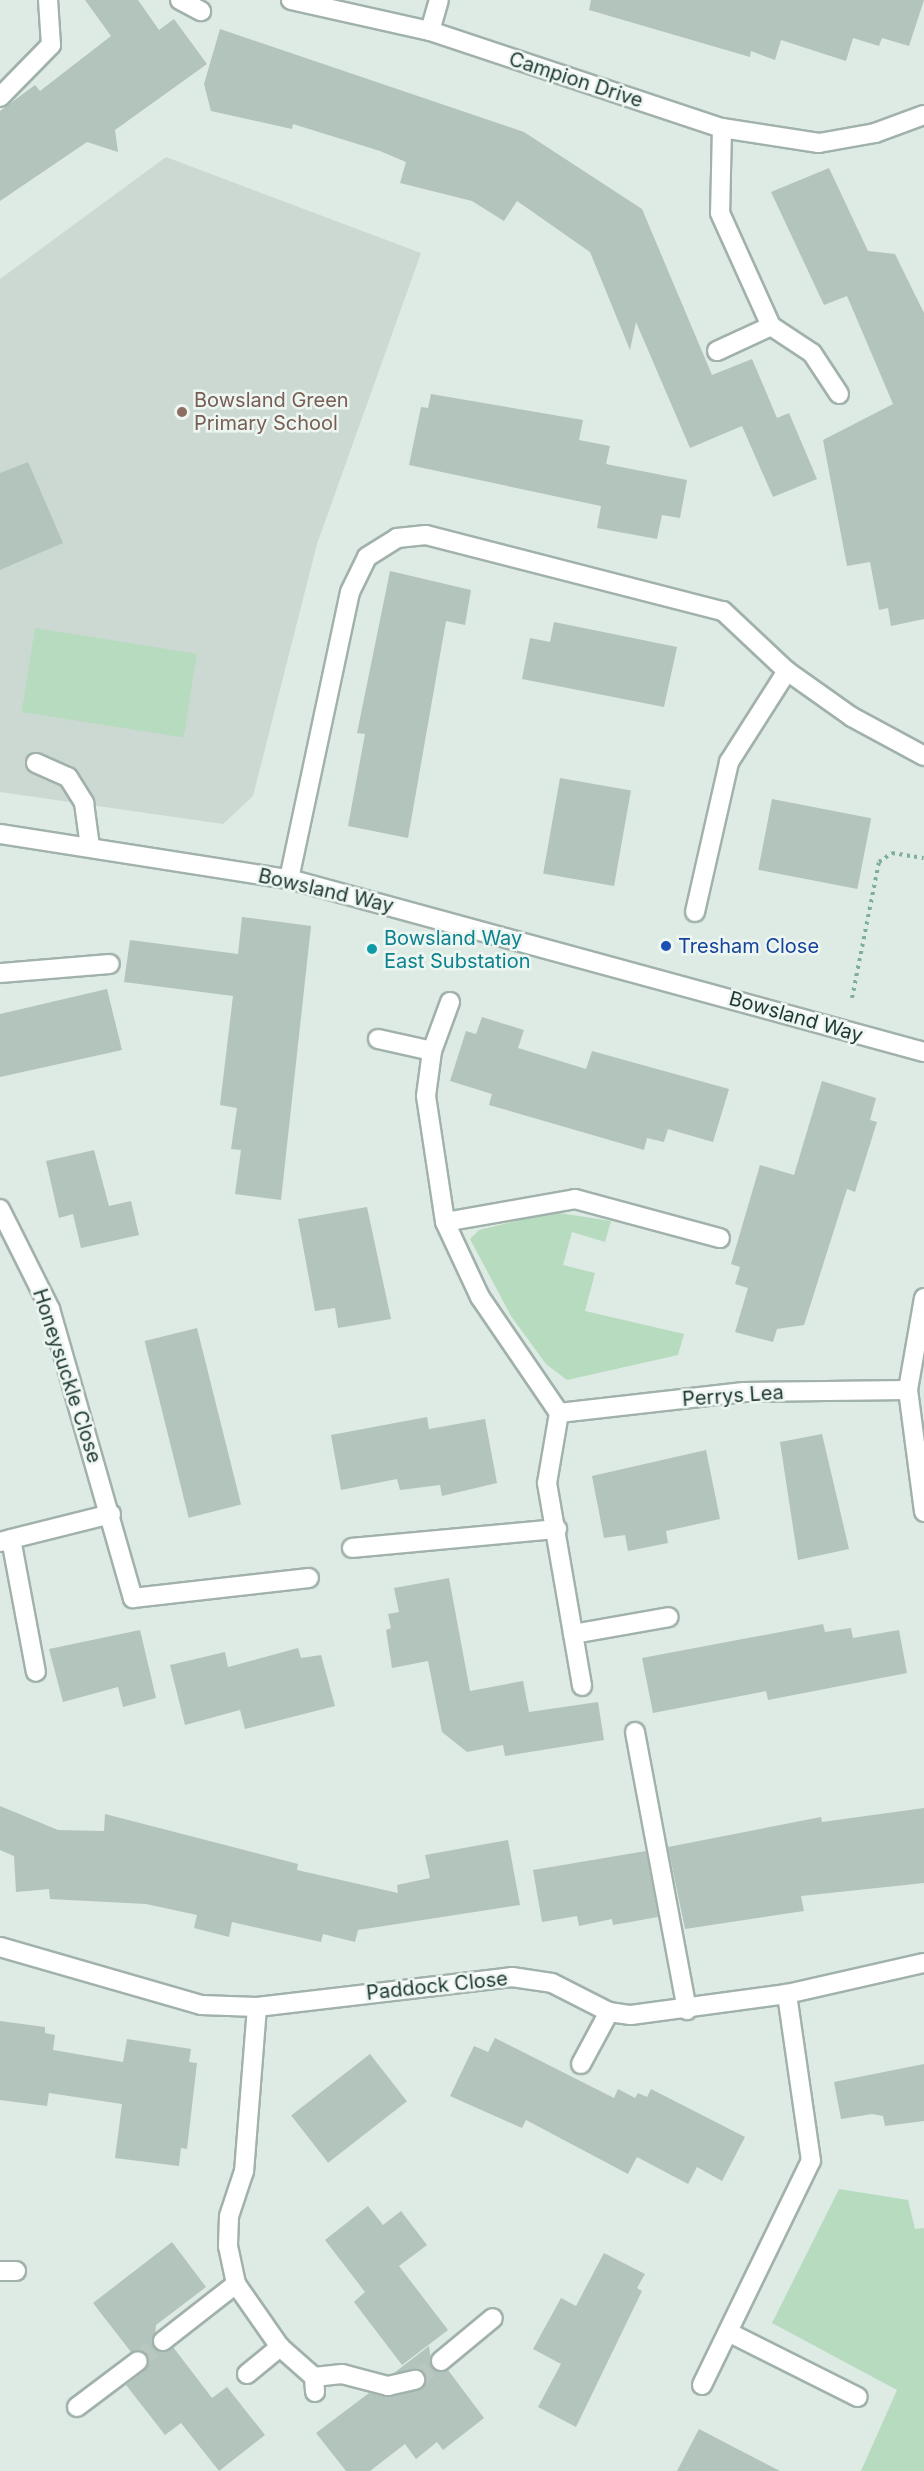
<!DOCTYPE html>
<style>
body{margin:0}
#map{position:relative;width:924px;height:2471px;overflow:hidden;background:#deeae4;font-family:Inter,sans-serif}
div>[style]{position:absolute}
[style*='--x']{left:calc(var(--x)*1px);top:calc(var(--y)*1px);width:calc(var(--w)*1px);rotate:calc(var(--a)*1deg)}
.built>*{inset:0;background:#ccd9d3}
.green>*{inset:0;background:#b6dbbf;transform-origin:0 0}
.building>*{inset:0;background:#b3c4bd;transform-origin:0 0}
.minor-tunnel>*{height:18px;margin-top:-9px;transform-origin:0;background:repeating-linear-gradient(90deg,#b8c7c0 0 18px,transparent 0 27px)}
.path>*{height:4px;margin-top:-2px;transform-origin:0;background:repeating-linear-gradient(90deg,#7eae9e 0 3px,transparent 0 7.5px)}
.roads{filter:drop-shadow(2px 0 #a1b1ab) drop-shadow(-2px 0 #a1b1ab) drop-shadow(0 2px #a1b1ab) drop-shadow(0 -2px #a1b1ab)}
.minor>*{height:18px;margin:-9px;padding:0 9px;transform-origin:9px;border-radius:9px;background:#fff}
.dots>*{width:16px;height:16px;translate:-50% -50%;box-sizing:border-box;border:3px solid #eef6f2;border-radius:50%}
span{translate:-50% -50%;white-space:nowrap;text-align:center;line-height:1.15;-webkit-text-stroke:5px #eef6f2;paint-order:stroke}
.street-label{font-size:20px;color:#1f3932}
.education-label{font-size:20px;color:#785e54}
.left{translate:0 -50%;text-align:left}
.culture-label{font-size:20px;color:#0d838f}
.transit-label{font-size:20px;color:#164399}
</style>
<div id="map">
<div class="built">
<i style="clip-path:polygon(166px 157px,421px 253px,317px 544px,253px 796px,223px 824px,0 792px,0 279px)"></i>
</div>
<div class="green">
<i style="left:35px;top:628px;width:164px;height:85px;rotate:9deg"></i>
<i style="clip-path:polygon(553px 1212px,611px 1221px,605px 1242px,572px 1232px,563px 1265px,595px 1273px,585px 1311px,684px 1334px,678px 1355px,567px 1380px,546px 1364px,511px 1316px,470px 1239px,479px 1230px)"></i>
<i style="clip-path:polygon(839px 2189px,908px 2200px,915px 2229px,924px 2228px,924px 2471px,861px 2471px,897px 2390px,772px 2323px)"></i>
</div>
<div class="building">
<i style="clip-path:polygon(85px 0,138px 0,159px 30px,174px 19px,207px 64px,115px 130px,118px 152px,87px 142px,0 201px,0 111px,35px 85px,40px 91px,111px 36px)"></i>
<i style="clip-path:polygon(591px 0,924px 0,909px 46px,882px 38px,879px 46px,853px 38px,846px 61px,781px 40px,775px 60px,751px 51px,750px 57px,589px 10px)"></i>
<i style="clip-path:polygon(220px 29px,524px 132px,642px 209px,712px 375px,752px 359px,777px 418px,789px 413px,817px 479px,773px 497px,742px 426px,690px 448px,636px 322px,630px 350px,590px 252px,517px 201px,504px 221px,472px 201px,400px 183px,406px 162px,380px 151px,293px 124px,292px 129px,211px 111px,204px 84px)"></i>
<i style="clip-path:polygon(829px 168px,868px 251px,895px 254px,924px 313px,924px 619px,891px 626px,888px 608px,879px 610px,870px 562px,847px 566px,823px 440px,893px 404px,847px 296px,824px 305px,771px 192px)"></i>
<i style="clip-path:polygon(431px 394px,583px 420px,579px 440px,610px 446px,606px 464px,687px 480px,680px 518px,662px 515px,657px 539px,597px 528px,601px 506px,409px 465px,421px 407px,428px 408px)"></i>
<i style="clip-path:polygon(28px 462px,63px 543px,0 570px,0 473px)"></i>
<i style="clip-path:polygon(390px 571px,471px 590px,465px 625px,446px 621px,408px 838px,348px 826px,365px 734px,357px 733px)"></i>
<i style="clip-path:polygon(554px 622px,677px 647px,664px 707px,522px 679px,530px 638px,550px 642px)"></i>
<i style="left:560px;top:778px;width:72px;height:97px;rotate:10deg"></i>
<i style="left:772px;top:799px;width:101px;height:72px;rotate:11deg"></i>
<i style="clip-path:polygon(242px 917px,311px 926px,281px 1200px,235px 1194px,241px 1150px,231px 1149px,237px 1108px,220px 1105px,233px 996px,124px 982px,130px 940px,238px 954px)"></i>
<i style="clip-path:polygon(107px 989px,122px 1050px,0 1077px,0 1014px)"></i>
<i style="clip-path:polygon(482px 1017px,524px 1030px,518px 1048px,586px 1069px,592px 1051px,729px 1089px,713px 1142px,668px 1129px,664px 1142px,647px 1138px,644px 1150px,489px 1105px,492px 1094px,450px 1081px,466px 1031px,476px 1034px)"></i>
<i style="clip-path:polygon(822px 1081px,876px 1098px,870px 1120px,877px 1122px,855px 1192px,847px 1189px,804px 1325px,777px 1329px,773px 1342px,735px 1332px,748px 1288px,735px 1284px,740px 1267px,731px 1264px,760px 1165px,794px 1175px)"></i>
<i style="clip-path:polygon(94px 1150px,109px 1206px,131px 1201px,139px 1235px,81px 1248px,73px 1214px,59px 1218px,46px 1161px)"></i>
<i style="clip-path:polygon(367px 1207px,391px 1319px,338px 1328px,335px 1308px,315px 1311px,298px 1219px)"></i>
<i style="left:197px;top:1328px;width:182px;height:54px;rotate:76deg"></i>
<i style="clip-path:polygon(427px 1417px,429px 1429px,485px 1419px,497px 1483px,442px 1496px,440px 1485px,400px 1490px,397px 1479px,341px 1490px,331px 1435px)"></i>
<i style="clip-path:polygon(822px 1434px,849px 1549px,798px 1560px,780px 1442px)"></i>
<i style="clip-path:polygon(706px 1450px,720px 1519px,666px 1531px,668px 1543px,628px 1551px,625px 1535px,604px 1538px,592px 1476px)"></i>
<i style="clip-path:polygon(449px 1578px,470px 1691px,523px 1681px,529px 1712px,598px 1702px,604px 1740px,505px 1756px,503px 1745px,467px 1752px,442px 1732px,428px 1661px,392px 1668px,386px 1630px,391px 1628px,388px 1614px,399px 1612px,394px 1588px)"></i>
<i style="clip-path:polygon(823px 1624px,825px 1632px,851px 1628px,853px 1638px,899px 1630px,907px 1673px,768px 1700px,766px 1691px,653px 1713px,642px 1658px)"></i>
<i style="clip-path:polygon(140px 1630px,156px 1698px,123px 1707px,118px 1687px,63px 1702px,49px 1649px)"></i>
<i style="clip-path:polygon(298px 1648px,301px 1658px,321px 1655px,335px 1706px,245px 1729px,240px 1710px,185px 1725px,170px 1665px,225px 1652px,228px 1667px)"></i>
<i style="clip-path:polygon(0 1806px,58px 1830px,104px 1831px,105px 1814px,298px 1864px,297px 1870px,398px 1893px,397px 1885px,430px 1878px,425px 1855px,508px 1840px,520px 1905px,358px 1930px,355px 1942px,323px 1934px,321px 1942px,232px 1922px,229px 1937px,194px 1928px,197px 1915px,146px 1904px,50px 1899px,49px 1889px,16px 1892px,14px 1856px,0 1850px)"></i>
<i style="clip-path:polygon(924px 1808px,924px 1883px,801px 1896px,804px 1911px,685px 1929px,668px 1847px,821px 1817px,822px 1822px)"></i>
<i style="clip-path:polygon(646px 1851px,658px 1917px,613px 1925px,612px 1919px,579px 1926px,577px 1916px,542px 1922px,533px 1870px)"></i>
<i style="clip-path:polygon(0 2021px,45px 2027px,45px 2033px,55px 2035px,53px 2050px,123px 2062px,127px 2039px,191px 2049px,189px 2062px,197px 2063px,187px 2149px,181px 2148px,179px 2166px,115px 2158px,122px 2104px,49px 2093px,47px 2106px,0 2100px)"></i>
<i style="clip-path:polygon(495px 2038px,614px 2098px,618px 2089px,635px 2098px,638px 2093px,647px 2097px,651px 2089px,745px 2137px,722px 2181px,697px 2167px,688px 2184px,637px 2157px,628px 2174px,526px 2120px,522px 2128px,450px 2096px,474px 2046px,488px 2052px)"></i>
<i style="left:370px;top:2054px;width:60px;height:100px;rotate:52deg"></i>
<i style="clip-path:polygon(924px 2064px,924px 2121px,885px 2126px,883px 2116px,872px 2114px,841px 2119px,834px 2082px)"></i>
<i style="clip-path:polygon(368px 2206px,383px 2225px,401px 2211px,427px 2245px,399px 2266px,448px 2330px,402px 2365px,354px 2302px,365px 2292px,325px 2240px)"></i>
<i style="clip-path:polygon(172px 2242px,206px 2287px,156px 2325px,154px 2347px,164px 2352px,173px 2347px,212px 2398px,227px 2387px,265px 2435px,219px 2471px,181px 2423px,165px 2435px,126px 2385px,145px 2370px,147px 2355px,131px 2352px,93px 2303px)"></i>
<i style="clip-path:polygon(604px 2253px,645px 2274px,637px 2288px,642px 2291px,576px 2427px,538px 2407px,561px 2364px,533px 2349px,561px 2298px,576px 2306px)"></i>
<i style="clip-path:polygon(429px 2346px,432px 2368px,448px 2370px,484px 2418px,443px 2450px,437px 2442px,416px 2459px,405px 2444px,370px 2471px,346px 2471px,316px 2433px,369px 2393px,390px 2397px,422px 2389px,426px 2378px,419px 2370px,394px 2373px)"></i>
<i style="clip-path:polygon(699px 2429px,780px 2471px,677px 2471px)"></i>
</div>
<div class="minor-tunnel">
<i style="--x:138;--y:2361;--w:32;--a:-39"></i>
<i style="--x:415;--y:2380;--w:32;--a:-36"></i>
</div>
<div class="path">
<i style="--x:852;--y:998;--w:139;--a:-78.8"></i>
<i style="--x:879;--y:862;--w:16;--a:-35"></i>
<i style="--x:892;--y:853;--w:32;--a:9"></i>
</div>
<div class="roads">
<div class="minor">
<i style="--x:180;--y:0;--w:24;--a:28"></i>
<i style="--x:291;--y:0;--w:142;--a:12.6"></i>
<i style="--x:430;--y:31;--w:308;--a:18.4"></i>
<i style="--x:722;--y:128;--w:98;--a:8.8"></i>
<i style="--x:819;--y:143;--w:57;--a:-10.1"></i>
<i style="--x:875;--y:133;--w:52;--a:-20.2"></i>
<i style="--x:430;--y:31;--w:32;--a:-74"></i>
<i style="--x:0;--y:97;--w:73;--a:-45.6"></i>
<i style="--x:51;--y:45;--w:45;--a:-93.8"></i>
<i style="--x:722;--y:128;--w:85;--a:91.3"></i>
<i style="--x:720;--y:213;--w:124;--a:65.7"></i>
<i style="--x:771;--y:326;--w:49;--a:33.4"></i>
<i style="--x:812;--y:353;--w:49;--a:56.6"></i>
<i style="--x:717;--y:351;--w:60;--a:-24.8"></i>
<i style="--x:36;--y:763;--w:35;--a:24"></i>
<i style="--x:68;--y:777;--w:31;--a:58"></i>
<i style="--x:84;--y:803;--w:44;--a:82.2"></i>
<i style="--x:0;--y:834;--w:292;--a:8.9"></i>
<i style="--x:289;--y:879;--w:658;--a:15.24"></i>
<i style="--x:289;--y:879;--w:293;--a:-78"></i>
<i style="--x:350;--y:592;--w:39;--a:-64"></i>
<i style="--x:367;--y:557;--w:36;--a:-32"></i>
<i style="--x:397;--y:538;--w:29;--a:-6"></i>
<i style="--x:426;--y:535;--w:307;--a:14.4"></i>
<i style="--x:723;--y:611;--w:88;--a:43.2"></i>
<i style="--x:787;--y:671;--w:80;--a:35.3"></i>
<i style="--x:852;--y:717;--w:82;--a:28.4"></i>
<i style="--x:695;--y:912;--w:154;--a:-77.2"></i>
<i style="--x:729;--y:762;--w:108;--a:-57.5"></i>
<i style="--x:0;--y:973;--w:110;--a:-4.7"></i>
<i style="--x:450;--y:1002;--w:52;--a:110.2"></i>
<i style="--x:432;--y:1051;--w:45;--a:97.6"></i>
<i style="--x:426;--y:1096;--w:127;--a:81.4"></i>
<i style="--x:445;--y:1222;--w:83;--a:65"></i>
<i style="--x:480;--y:1297;--w:140;--a:55.7"></i>
<i style="--x:559;--y:1413;--w:71;--a:99.7"></i>
<i style="--x:547;--y:1483;--w:206;--a:80.2"></i>
<i style="--x:378;--y:1039;--w:55;--a:12.5"></i>
<i style="--x:0;--y:1209;--w:112;--a:63.4"></i>
<i style="--x:50;--y:1309;--w:301;--a:74"></i>
<i style="--x:133;--y:1598;--w:177;--a:-6.5"></i>
<i style="--x:445;--y:1222;--w:132;--a:-10"></i>
<i style="--x:575;--y:1199;--w:150;--a:15.1"></i>
<i style="--x:924;--y:1298;--w:93;--a:99.9"></i>
<i style="--x:908;--y:1390;--w:123;--a:82.5"></i>
<i style="--x:559;--y:1413;--w:186;--a:-6.5"></i>
<i style="--x:744;--y:1392;--w:164;--a:-0.7"></i>
<i style="--x:11;--y:1539;--w:103;--a:-14"></i>
<i style="--x:0;--y:1542;--w:11;--a:-15"></i>
<i style="--x:11;--y:1539;--w:135;--a:79.4"></i>
<i style="--x:352;--y:1548;--w:206;--a:-5.3"></i>
<i style="--x:573;--y:1634;--w:97;--a:-10"></i>
<i style="--x:635;--y:1732;--w:283;--a:79.4"></i>
<i style="--x:0;--y:1947;--w:209;--a:16.1"></i>
<i style="--x:201;--y:2005;--w:56;--a:2"></i>
<i style="--x:257;--y:2007;--w:257;--a:-6.7"></i>
<i style="--x:512;--y:1977;--w:40;--a:8.5"></i>
<i style="--x:552;--y:1983;--w:64;--a:27"></i>
<i style="--x:609;--y:2012;--w:22;--a:8"></i>
<i style="--x:631;--y:2015;--w:157;--a:-7.7"></i>
<i style="--x:787;--y:1994;--w:140;--a:-12.8"></i>
<i style="--x:257;--y:2007;--w:165;--a:94.5"></i>
<i style="--x:244;--y:2171;--w:47;--a:108.4"></i>
<i style="--x:229;--y:2216;--w:30;--a:92"></i>
<i style="--x:228;--y:2246;--w:39;--a:78"></i>
<i style="--x:236;--y:2284;--w:77;--a:55.1"></i>
<i style="--x:280;--y:2347;--w:45;--a:41.4"></i>
<i style="--x:314;--y:2377;--w:15;--a:86"></i>
<i style="--x:581;--y:2064;--w:59;--a:-61.7"></i>
<i style="--x:0;--y:2271;--w:16;--a:0"></i>
<i style="--x:728;--y:2332;--w:145;--a:26.6"></i>
<i style="--x:163;--y:2341;--w:93;--a:-38"></i>
<i style="--x:441;--y:2361;--w:67;--a:-39.6"></i>
<i style="--x:247;--y:2374;--w:43;--a:-39.3"></i>
<i style="--x:314;--y:2377;--w:28;--a:-6"></i>
<i style="--x:342;--y:2374;--w:48;--a:14.6"></i>
<i style="--x:388;--y:2386;--w:28;--a:-13"></i>
<i style="--x:702;--y:2385;--w:249;--a:-64.1"></i>
<i style="--x:811;--y:2161;--w:169;--a:-98.2"></i>
<i style="--x:77;--y:2407;--w:76;--a:-37"></i>
</div>
</div>
<div class="dots">
<i style="left:182px;top:412px;background:#8d6e63"></i>
<i style="left:666px;top:946px;background:#1a4fb4"></i>
<i style="left:372px;top:949px;background:#0f9aa8"></i>
</div>
<div class="street-label">
<span style="left:576px;top:80px;rotate:18deg">Campion Drive</span>
<span style="left:326px;top:891px;rotate:13deg">Bowsland Way</span>
<span style="left:796px;top:1017px;rotate:16deg">Bowsland Way</span>
<span style="left:67px;top:1376px;rotate:72deg">Honeysuckle Close</span>
<span style="left:733px;top:1396px;rotate:-4deg">Perrys Lea</span>
<span style="left:437px;top:1986px;rotate:-6deg">Paddock Close</span>
</div>
<div class="education-label">
<span class="left" style="left:194px;top:412px">Bowsland Green<br>Primary School</span>
</div>
<div class="culture-label">
<span class="left" style="left:384px;top:950px">Bowsland Way<br>East Substation</span>
</div>
<div class="transit-label">
<span class="left" style="left:678px;top:946px">Tresham Close</span>
</div>
</div>
